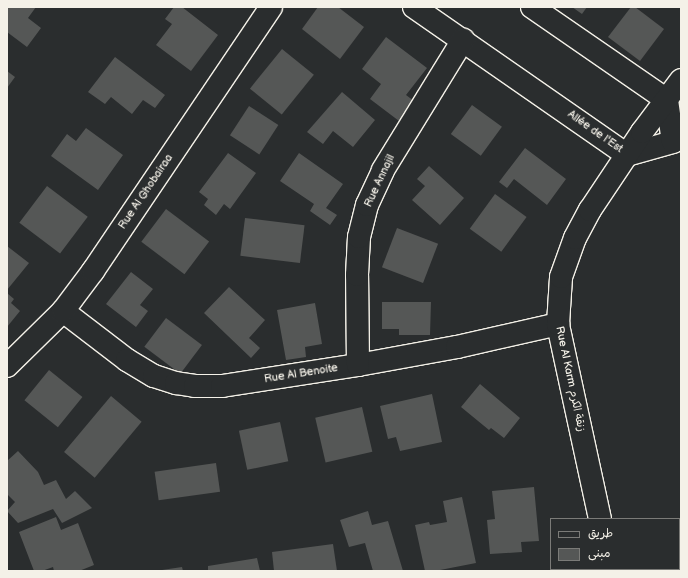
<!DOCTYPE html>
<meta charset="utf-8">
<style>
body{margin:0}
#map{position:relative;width:688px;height:578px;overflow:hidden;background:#2a2d2e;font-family:"Balsamiq Sans","Playpen Sans Arabic",sans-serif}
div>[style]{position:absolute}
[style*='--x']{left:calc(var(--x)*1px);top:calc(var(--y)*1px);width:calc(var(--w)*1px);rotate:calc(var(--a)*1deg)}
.building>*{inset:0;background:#555756;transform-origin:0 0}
.roads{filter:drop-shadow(1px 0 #f4f1e8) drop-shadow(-1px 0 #f4f1e8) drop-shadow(0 1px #f4f1e8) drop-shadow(0 -1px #f4f1e8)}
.minor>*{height:22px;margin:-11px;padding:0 11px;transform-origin:11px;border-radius:11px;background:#2a2d2e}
span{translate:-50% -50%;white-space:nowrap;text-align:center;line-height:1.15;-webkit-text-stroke:3px #2a2d2e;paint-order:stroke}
.street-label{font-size:11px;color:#f4f1e8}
.frame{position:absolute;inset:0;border:8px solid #f4f1e8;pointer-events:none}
.legend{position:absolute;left:550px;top:518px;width:130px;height:52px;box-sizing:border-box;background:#2a2d2e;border:1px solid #7b7b78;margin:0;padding:5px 7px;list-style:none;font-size:12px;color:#f4f1e8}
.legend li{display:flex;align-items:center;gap:8px;height:20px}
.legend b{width:20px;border:1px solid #7b7b78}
</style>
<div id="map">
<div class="building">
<i style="clip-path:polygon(7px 7px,36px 7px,28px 18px,41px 28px,27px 47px,7px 32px)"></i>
<i style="clip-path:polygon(174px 7px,182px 7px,218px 35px,191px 71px,156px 45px,172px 24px,165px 19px)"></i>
<i style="clip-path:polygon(318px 7px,338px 7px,364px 27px,340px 59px,302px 29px)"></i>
<i style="clip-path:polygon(572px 7px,587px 7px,582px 14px)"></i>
<i style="clip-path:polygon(631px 7px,635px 7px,664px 29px,640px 61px,608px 37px)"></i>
<i style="clip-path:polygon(386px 37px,427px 68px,406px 95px,418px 104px,403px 124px,370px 99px,381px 84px,362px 69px)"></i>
<i style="left:282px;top:49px;width:41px;height:51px;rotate:39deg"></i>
<i style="clip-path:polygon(115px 57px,165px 95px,155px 108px,143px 100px,132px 114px,111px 97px,105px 104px,88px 92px)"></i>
<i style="clip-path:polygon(7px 71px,15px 77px,7px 88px)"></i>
<i style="clip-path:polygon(342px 92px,375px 120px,353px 147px,333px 131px,323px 144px,307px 132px)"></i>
<i style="left:472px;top:105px;width:37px;height:36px;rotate:36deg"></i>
<i style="left:249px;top:106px;width:35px;height:35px;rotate:33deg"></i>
<i style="clip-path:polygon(86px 128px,123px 155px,98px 190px,51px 156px,67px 134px,76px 141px)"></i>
<i style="clip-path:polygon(525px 148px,566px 179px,547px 205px,514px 179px,507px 188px,499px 182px)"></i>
<i style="clip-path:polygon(228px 153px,256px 173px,230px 209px,224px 204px,216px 215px,204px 205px,208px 199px,199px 192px)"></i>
<i style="clip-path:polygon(299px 153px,343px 184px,326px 208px,337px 215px,330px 225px,310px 211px,314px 204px,280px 181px)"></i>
<i style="clip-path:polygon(429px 166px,464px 198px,440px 225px,412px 200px,425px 186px,417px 179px)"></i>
<i style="left:47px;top:186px;width:51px;height:46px;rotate:37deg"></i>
<i style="left:495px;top:194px;width:39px;height:43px;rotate:36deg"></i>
<i style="left:166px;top:209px;width:54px;height:41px;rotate:37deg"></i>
<i style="left:245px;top:218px;width:60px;height:38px;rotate:7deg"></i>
<i style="left:397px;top:228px;width:44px;height:42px;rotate:21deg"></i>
<i style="clip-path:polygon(7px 246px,29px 263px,7px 290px)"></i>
<i style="clip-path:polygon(131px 272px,153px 289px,140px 305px,148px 311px,136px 327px,106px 304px)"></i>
<i style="clip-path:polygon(229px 287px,265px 320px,249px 338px,260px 348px,251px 358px,204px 313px)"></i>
<i style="clip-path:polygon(7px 293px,14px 299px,11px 303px,20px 311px,7px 327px)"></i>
<i style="clip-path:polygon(382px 302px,431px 302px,430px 335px,399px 335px,399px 329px,382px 329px)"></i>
<i style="clip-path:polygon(315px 303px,322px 344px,305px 347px,306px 357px,286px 360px,277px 310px)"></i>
<i style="left:166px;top:318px;width:45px;height:36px;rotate:37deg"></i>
<i style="left:49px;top:370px;width:43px;height:39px;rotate:39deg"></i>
<i style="clip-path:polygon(480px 384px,520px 418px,504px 438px,491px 428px,489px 430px,461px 407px)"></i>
<i style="clip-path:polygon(432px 394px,442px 442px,400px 451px,396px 437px,388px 439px,380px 406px)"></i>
<i style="left:111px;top:396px;width:40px;height:73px;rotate:40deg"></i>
<i style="left:362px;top:407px;width:46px;height:48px;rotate:77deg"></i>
<i style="left:280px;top:422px;width:40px;height:42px;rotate:78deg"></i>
<i style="clip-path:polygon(18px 451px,38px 472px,44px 485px,56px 480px,66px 499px,75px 491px,92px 508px,62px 523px,53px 509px,18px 523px,7px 511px,15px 502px,7px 494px,7px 461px)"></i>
<i style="left:216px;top:463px;width:29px;height:62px;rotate:82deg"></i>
<i style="clip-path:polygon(534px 487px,539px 541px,521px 542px,522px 552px,490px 554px,487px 520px,495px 519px,492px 491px)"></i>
<i style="clip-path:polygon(462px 497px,476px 563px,435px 571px,425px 571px,415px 525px,429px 522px,430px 525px,447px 522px,443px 501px)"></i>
<i style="clip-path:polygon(368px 511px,372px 525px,388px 521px,403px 571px,373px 571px,365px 543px,349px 547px,340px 520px)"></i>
<i style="clip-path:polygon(56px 517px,61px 530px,78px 523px,94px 565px,79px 571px,54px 571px,53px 567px,42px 571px,34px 571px,19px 532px)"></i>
<i style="clip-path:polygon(333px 544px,337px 571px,274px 571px,272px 552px)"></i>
<i style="clip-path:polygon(257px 558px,260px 571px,208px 571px,208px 566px)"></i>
<i style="clip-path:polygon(182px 567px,183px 571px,162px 571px,162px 570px)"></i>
</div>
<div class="roads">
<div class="minor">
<i style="--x:414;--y:7;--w:259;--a:34.8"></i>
<i style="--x:627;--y:155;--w:48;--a:-15.8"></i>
<i style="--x:532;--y:7;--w:164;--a:34.6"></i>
<i style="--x:667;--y:100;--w:42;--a:81.9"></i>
<i style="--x:63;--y:311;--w:81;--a:37.4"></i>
<i style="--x:127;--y:360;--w:31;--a:31"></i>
<i style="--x:154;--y:376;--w:23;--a:18"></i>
<i style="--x:176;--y:383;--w:19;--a:9"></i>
<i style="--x:195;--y:386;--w:27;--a:0"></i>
<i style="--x:222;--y:386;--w:138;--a:-8.8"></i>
<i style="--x:358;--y:365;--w:101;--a:-10.3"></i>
<i style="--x:457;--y:347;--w:104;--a:-12.8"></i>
<i style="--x:358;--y:365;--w:90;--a:-90.6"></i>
<i style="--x:357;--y:275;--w:38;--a:-87"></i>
<i style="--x:359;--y:237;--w:33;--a:-76"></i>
<i style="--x:367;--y:205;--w:38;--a:-65"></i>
<i style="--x:383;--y:170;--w:153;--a:-58.4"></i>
<i style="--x:7;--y:366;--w:78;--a:-44.5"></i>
<i style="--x:63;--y:311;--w:50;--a:-53.1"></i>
<i style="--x:93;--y:271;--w:318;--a:-56"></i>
<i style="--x:600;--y:519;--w:199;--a:-102.2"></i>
<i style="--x:558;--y:324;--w:47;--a:-86.3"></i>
<i style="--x:561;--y:277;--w:41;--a:-70.3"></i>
<i style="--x:575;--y:238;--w:32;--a:-62"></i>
<i style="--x:590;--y:210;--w:94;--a:-56.3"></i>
<i style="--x:642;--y:132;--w:65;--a:-53.1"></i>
<i style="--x:611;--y:569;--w:2;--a:63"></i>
</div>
</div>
<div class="street-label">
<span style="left:595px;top:132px;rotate:35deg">Allée de l'Est</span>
<span style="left:380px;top:181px;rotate:-65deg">Rue Annajil</span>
<span style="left:146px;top:192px;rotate:-56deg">Rue Al Ghobairaa</span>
<span style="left:301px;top:374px;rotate:-9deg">Rue Al Benoite</span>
<span style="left:570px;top:379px;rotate:78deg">Rue Al Karm زنقة الكرم</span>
</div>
<div class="frame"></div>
<ul class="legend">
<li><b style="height:5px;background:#2a2d2e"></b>طريق</li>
<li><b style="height:11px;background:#555756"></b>مبنى</li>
</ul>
</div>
